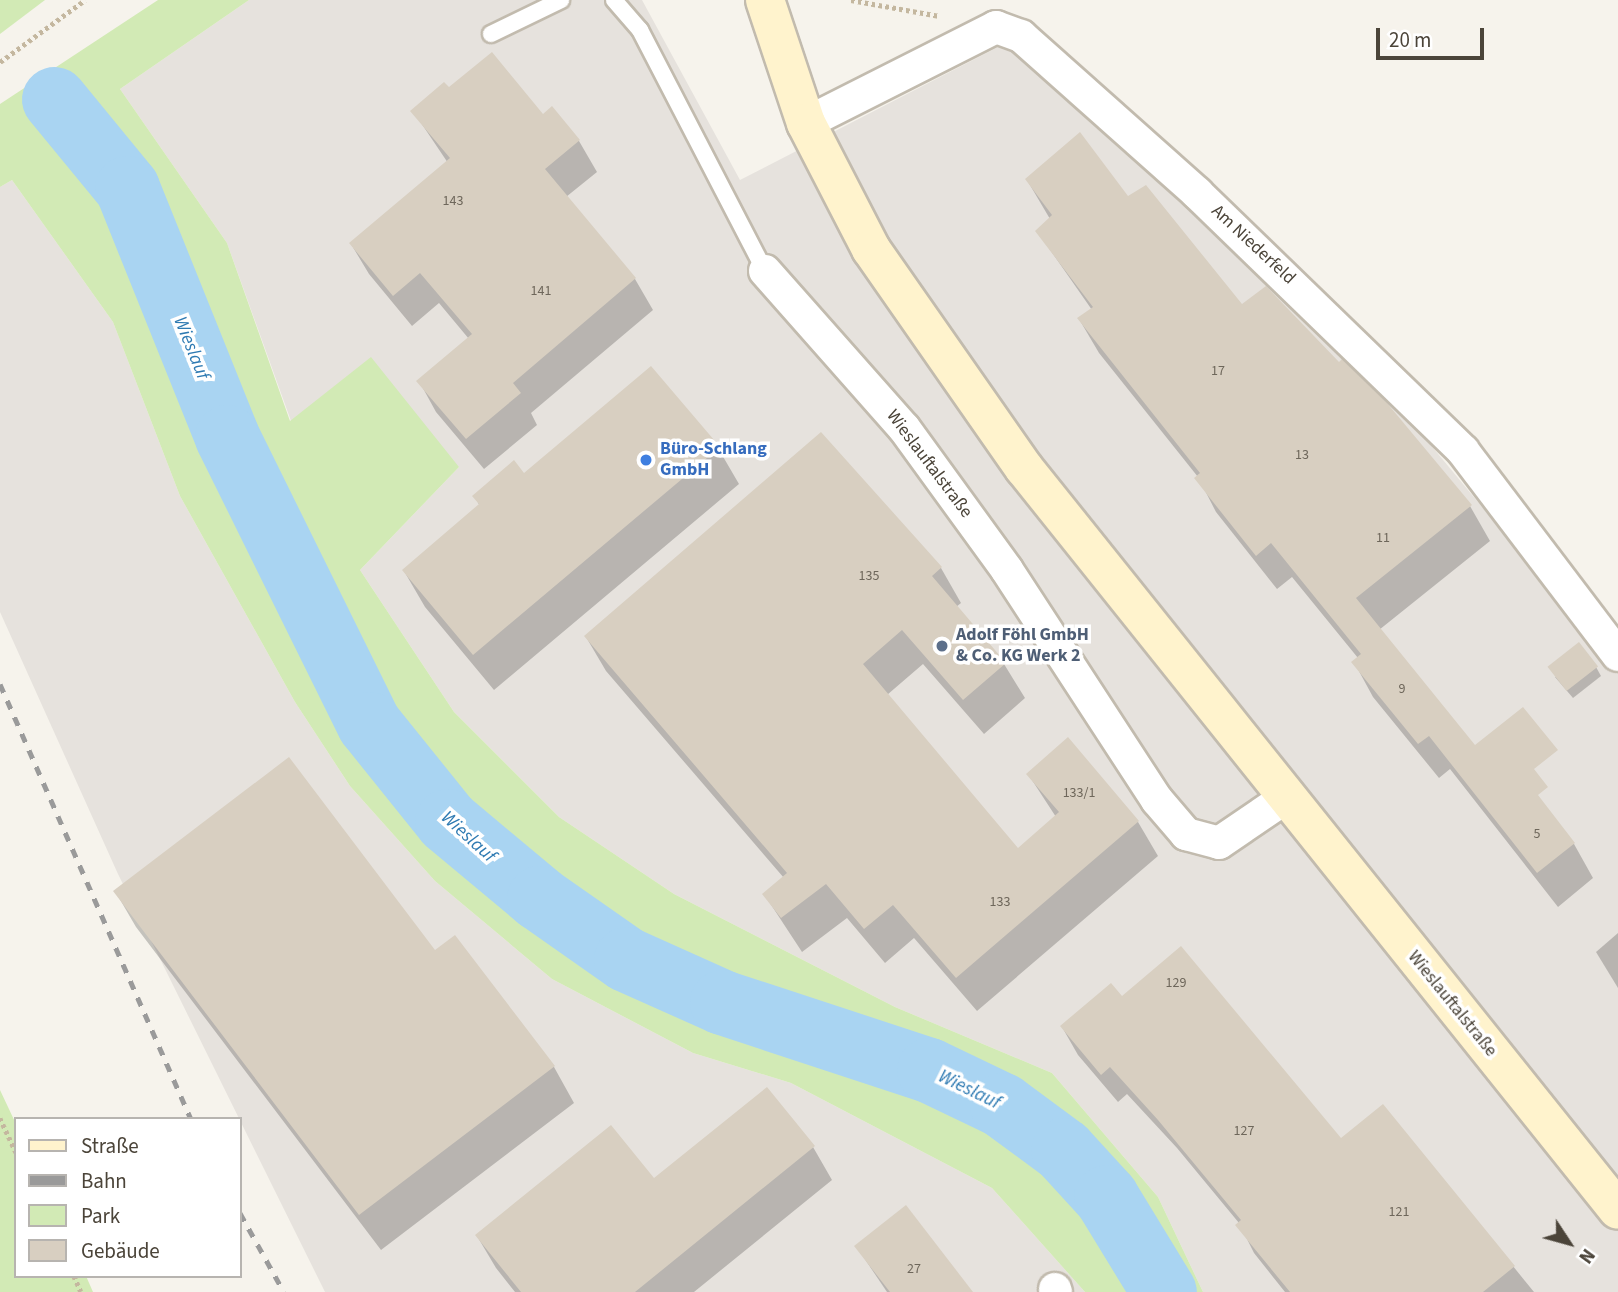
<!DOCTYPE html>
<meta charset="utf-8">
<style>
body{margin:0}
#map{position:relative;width:1618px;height:1292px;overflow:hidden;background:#f6f3ec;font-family:"Source Sans 3",sans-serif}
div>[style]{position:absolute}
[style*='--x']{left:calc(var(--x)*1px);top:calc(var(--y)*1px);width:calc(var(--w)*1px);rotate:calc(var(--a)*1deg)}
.industrial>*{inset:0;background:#e6e2dd}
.green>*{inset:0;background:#d2eab5}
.shadow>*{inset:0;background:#0003}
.river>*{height:65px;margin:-32.5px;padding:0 32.5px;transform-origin:32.5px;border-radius:32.5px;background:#a9d4f2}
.building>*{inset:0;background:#d8cfc1;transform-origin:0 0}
.path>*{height:4.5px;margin-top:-2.25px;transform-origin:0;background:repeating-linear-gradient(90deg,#c4b79f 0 3.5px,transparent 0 7px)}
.roads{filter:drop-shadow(2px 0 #c2bbae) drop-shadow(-2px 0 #c2bbae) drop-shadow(0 2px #c2bbae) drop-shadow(0 -2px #c2bbae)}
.lane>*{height:16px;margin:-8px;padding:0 8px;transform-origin:8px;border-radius:8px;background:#fff}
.street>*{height:32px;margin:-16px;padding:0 16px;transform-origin:16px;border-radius:16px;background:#fff}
.secondary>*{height:38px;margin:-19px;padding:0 19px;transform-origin:19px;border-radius:19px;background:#fff3cd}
.rail>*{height:5px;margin-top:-2.5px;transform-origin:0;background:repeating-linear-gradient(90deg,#9a9a9a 0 9px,transparent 0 18px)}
.dots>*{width:19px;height:19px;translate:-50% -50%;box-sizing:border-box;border:4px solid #fff;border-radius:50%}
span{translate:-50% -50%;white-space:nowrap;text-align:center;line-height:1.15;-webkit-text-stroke:7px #fff;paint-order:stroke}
.number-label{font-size:14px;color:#6e675b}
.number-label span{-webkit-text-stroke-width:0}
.street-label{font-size:18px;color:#4b4439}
.shop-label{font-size:18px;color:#366cbe;font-weight:700}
.left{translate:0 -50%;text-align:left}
.service-label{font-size:18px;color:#4e5e75;font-weight:700}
.water-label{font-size:19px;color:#2e7ab2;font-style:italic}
.legend{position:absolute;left:14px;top:1117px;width:228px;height:161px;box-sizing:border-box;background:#fff;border:2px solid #b7b4b0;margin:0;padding:9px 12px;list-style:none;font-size:21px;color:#4b4439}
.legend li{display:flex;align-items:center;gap:14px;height:35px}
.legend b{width:35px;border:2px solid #b7b4b0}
.north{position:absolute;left:1534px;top:1208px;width:70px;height:70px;-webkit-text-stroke:5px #fff;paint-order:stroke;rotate:126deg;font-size:19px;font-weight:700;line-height:28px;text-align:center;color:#4b4439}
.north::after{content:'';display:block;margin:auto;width:24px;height:32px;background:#4b4439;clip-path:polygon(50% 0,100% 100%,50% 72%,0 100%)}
.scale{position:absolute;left:1376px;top:28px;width:108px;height:32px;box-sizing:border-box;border:4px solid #4b4439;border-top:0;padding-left:9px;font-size:21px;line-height:24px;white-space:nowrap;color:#4b4439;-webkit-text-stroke:5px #fff;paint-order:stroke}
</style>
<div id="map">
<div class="industrial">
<i style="clip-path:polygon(249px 0,642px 0,740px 180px,1004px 44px,1105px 126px,1332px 326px,1618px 671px,1618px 1292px,1203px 1292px,1158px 1197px,1052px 1073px,895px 1007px,674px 894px,559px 817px,454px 712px,360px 570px,459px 467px,291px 421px,227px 243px,120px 89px)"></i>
<i style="clip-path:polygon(12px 180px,113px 322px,180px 496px,295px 702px,350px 786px,435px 881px,552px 979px,693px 1053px,791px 1083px,992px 1188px,1085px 1292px,325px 1292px,118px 874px,0 612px,0 187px)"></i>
</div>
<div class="green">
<i style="clip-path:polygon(0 0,45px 0,0 34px)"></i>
<i style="clip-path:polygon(158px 0,249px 0,120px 89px,227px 243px,290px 421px,371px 357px,459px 467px,360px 570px,454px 712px,559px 817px,674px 894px,895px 1007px,1052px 1073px,1158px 1197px,1203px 1292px,1085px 1292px,992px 1188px,791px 1083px,693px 1053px,552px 979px,435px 881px,350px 786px,295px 702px,180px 496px,113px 322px,12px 180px,0 187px,0 104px)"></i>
<i style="clip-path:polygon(0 1090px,16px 1124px,16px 1276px,86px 1276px,93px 1292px,0 1292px)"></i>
</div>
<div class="shadow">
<i style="clip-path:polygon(449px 90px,543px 116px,579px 141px,597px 172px,566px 197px,635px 279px,653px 310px,531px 413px,537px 425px,484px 469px,436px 412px,419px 381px,469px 339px,439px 303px,412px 326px,369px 274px,351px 244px,448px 163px,413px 111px)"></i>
<i style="clip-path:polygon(1027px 180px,1128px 199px,1241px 307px,1339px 364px,1385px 404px,1470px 506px,1490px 541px,1379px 630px,1475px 747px,1574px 844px,1593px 878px,1558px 907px,1450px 769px,1439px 778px,1373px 697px,1354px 662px,1358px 658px,1292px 577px,1277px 589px,1216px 512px,1198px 477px,1099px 353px,1079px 319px,1092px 310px,1037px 231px,1050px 219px)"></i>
<i style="clip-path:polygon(821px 434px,941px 568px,961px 603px,956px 607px,1004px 664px,1025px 698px,984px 734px,923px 664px,887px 695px,1017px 850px,1056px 817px,1028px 774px,1138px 822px,1158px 856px,977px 1011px,914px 938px,885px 963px,847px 918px,802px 952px,764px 894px,784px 878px,606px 671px,586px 637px)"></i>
<i style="clip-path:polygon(718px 448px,739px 484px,494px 690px,425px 607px,404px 571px,480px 506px,474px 496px,524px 475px)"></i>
<i style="clip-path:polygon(1596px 667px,1601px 676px,1573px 698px,1555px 677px)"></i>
<i style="clip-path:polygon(115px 891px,435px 952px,455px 937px,554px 1067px,574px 1103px,381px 1250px,136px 927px)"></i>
<i style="clip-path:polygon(1618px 933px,1618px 988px,1596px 952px)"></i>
<i style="clip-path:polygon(1122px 998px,1341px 1141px,1383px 1106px,1534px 1292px,1285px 1292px,1254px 1253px,1239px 1223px,1177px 1148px,1127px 1094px,1118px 1102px,1078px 1055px,1062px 1027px)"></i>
<i style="clip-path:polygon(767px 1090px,813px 1147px,832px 1180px,694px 1292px,515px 1292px,496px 1268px,477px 1236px,653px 1181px)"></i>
<i style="clip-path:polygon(856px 1246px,971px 1292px,887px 1292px)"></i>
</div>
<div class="river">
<i style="--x:54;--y:99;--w:115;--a:50.6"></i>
<i style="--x:127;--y:188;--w:268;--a:68.1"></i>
<i style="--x:227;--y:437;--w:320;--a:63.7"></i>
<i style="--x:369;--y:724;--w:124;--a:51.2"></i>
<i style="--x:447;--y:821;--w:120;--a:39.9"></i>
<i style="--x:539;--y:898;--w:106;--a:35"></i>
<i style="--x:626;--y:959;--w:105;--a:24.1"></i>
<i style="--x:722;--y:1002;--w:218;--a:18.2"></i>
<i style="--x:929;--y:1070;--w:81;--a:25.6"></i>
<i style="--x:1002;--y:1105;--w:76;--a:36.4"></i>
<i style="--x:1063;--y:1150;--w:64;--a:47.5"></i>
<i style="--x:1106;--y:1197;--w:111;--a:58.6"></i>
</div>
<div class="building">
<i style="clip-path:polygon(492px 52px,543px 114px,552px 106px,580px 140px,545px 169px,636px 278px,513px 383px,521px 393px,466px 439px,416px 381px,472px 334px,420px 273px,393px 296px,349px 243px,450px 158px,410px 111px,444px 82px,449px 87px)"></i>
<i style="clip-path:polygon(1080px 132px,1128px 196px,1146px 185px,1242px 304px,1266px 286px,1339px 362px,1342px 359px,1387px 403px,1472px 505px,1356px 598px,1475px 745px,1523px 707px,1558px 750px,1534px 769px,1548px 787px,1538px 795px,1575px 843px,1537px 873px,1429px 736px,1418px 744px,1351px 662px,1361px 654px,1271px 543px,1256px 556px,1194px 478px,1200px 473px,1077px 318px,1093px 307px,1035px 231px,1052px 215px,1025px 179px)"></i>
<i style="clip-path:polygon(651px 366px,720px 447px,473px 655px,402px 570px,479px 504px,472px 496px,514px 460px,524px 473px)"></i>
<i style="clip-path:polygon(821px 432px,942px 567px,932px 576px,1006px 663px,963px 700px,902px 630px,863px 664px,1018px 848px,1059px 812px,1026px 774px,1068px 737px,1139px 821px,956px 978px,893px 905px,864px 929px,826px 884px,781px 918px,762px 894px,787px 873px,584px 636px)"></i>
<i style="left:1579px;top:642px;width:31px;height:40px;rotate:52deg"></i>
<i style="clip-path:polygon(289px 757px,435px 950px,455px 935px,555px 1066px,359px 1215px,113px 891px)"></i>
<i style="clip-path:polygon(1181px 946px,1341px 1138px,1383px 1104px,1515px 1266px,1483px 1292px,1290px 1292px,1235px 1225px,1241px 1220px,1158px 1120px,1110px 1067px,1101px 1075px,1060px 1026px,1111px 983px,1122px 996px)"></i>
<i style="clip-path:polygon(767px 1087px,815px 1146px,635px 1292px,521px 1292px,475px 1235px,611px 1125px,654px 1178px)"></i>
<i style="clip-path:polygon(906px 1205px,973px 1292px,890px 1292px,854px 1246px)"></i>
</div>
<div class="path">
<i style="--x:851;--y:0;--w:90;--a:10.2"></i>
<i style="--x:0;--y:62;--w:105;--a:-36.1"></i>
<i style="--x:0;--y:1118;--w:38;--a:65"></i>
<i style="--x:74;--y:1276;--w:17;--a:66"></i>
</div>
<div class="roads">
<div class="lane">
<i style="--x:614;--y:0;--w:40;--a:49"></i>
<i style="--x:640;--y:30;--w:271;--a:62.6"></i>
<i style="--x:491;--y:34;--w:78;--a:-25.9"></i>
</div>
<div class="street">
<i style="--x:806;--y:123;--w:213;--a:-26.8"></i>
<i style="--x:996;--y:27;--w:27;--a:20"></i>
<i style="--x:1021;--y:36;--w:236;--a:41.7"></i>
<i style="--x:1197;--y:193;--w:371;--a:44.1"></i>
<i style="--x:1463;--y:451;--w:256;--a:52.8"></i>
<i style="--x:765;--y:271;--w:210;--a:48.5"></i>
<i style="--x:904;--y:428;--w:175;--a:54"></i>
<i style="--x:1007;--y:570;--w:275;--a:56.9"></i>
<i style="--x:1157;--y:800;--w:45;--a:49.5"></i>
<i style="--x:1186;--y:834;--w:34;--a:15"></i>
<i style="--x:1219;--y:843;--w:80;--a:-34.3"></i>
<i style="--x:1055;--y:1289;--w:3;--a:72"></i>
</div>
<div class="secondary">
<i style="--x:765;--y:0;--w:130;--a:71.6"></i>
<i style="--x:806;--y:123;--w:142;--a:62.7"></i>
<i style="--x:871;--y:249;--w:267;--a:55.1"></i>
<i style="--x:1024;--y:468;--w:950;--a:51.32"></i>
</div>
</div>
<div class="rail">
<i style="--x:0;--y:684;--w:475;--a:66.3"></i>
<i style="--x:240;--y:1213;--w:90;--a:60.9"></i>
</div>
<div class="dots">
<i style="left:646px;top:460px;background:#3f7fe0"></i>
<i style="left:942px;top:646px;background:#5c6f8a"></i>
</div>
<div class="number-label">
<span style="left:453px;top:201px">143</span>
<span style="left:541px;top:291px">141</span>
<span style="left:1218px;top:371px">17</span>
<span style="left:1302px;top:455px">13</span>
<span style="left:1383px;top:538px">11</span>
<span style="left:869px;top:576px">135</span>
<span style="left:1402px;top:689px">9</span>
<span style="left:1079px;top:793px">133/1</span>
<span style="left:1537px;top:834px">5</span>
<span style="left:1000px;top:902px">133</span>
<span style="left:1176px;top:983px">129</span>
<span style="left:1244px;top:1131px">127</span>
<span style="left:1399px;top:1212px">121</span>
<span style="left:914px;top:1269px">27</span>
</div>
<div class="street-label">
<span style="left:1253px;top:245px;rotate:43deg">Am Niederfeld</span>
<span style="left:929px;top:464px;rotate:53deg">Wieslauftalstraße</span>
<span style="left:1452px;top:1004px;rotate:51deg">Wieslauftalstraße</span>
</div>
<div class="shop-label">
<span class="left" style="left:660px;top:460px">Büro-Schlang<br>GmbH</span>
</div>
<div class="service-label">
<span class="left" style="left:956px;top:646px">Adolf Föhl GmbH<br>&amp; Co. KG Werk 2</span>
</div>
<div class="water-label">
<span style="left:191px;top:348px;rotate:68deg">Wieslauf</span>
<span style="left:468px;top:837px;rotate:42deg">Wieslauf</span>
<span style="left:969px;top:1090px;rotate:26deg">Wieslauf</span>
</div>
<ul class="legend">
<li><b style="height:9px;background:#fff3cd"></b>Straße</li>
<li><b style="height:9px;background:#9a9a9a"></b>Bahn</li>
<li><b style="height:19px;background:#d2eab5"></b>Park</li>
<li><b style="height:19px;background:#d8cfc1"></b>Gebäude</li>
</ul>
<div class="north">N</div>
<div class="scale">20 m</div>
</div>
